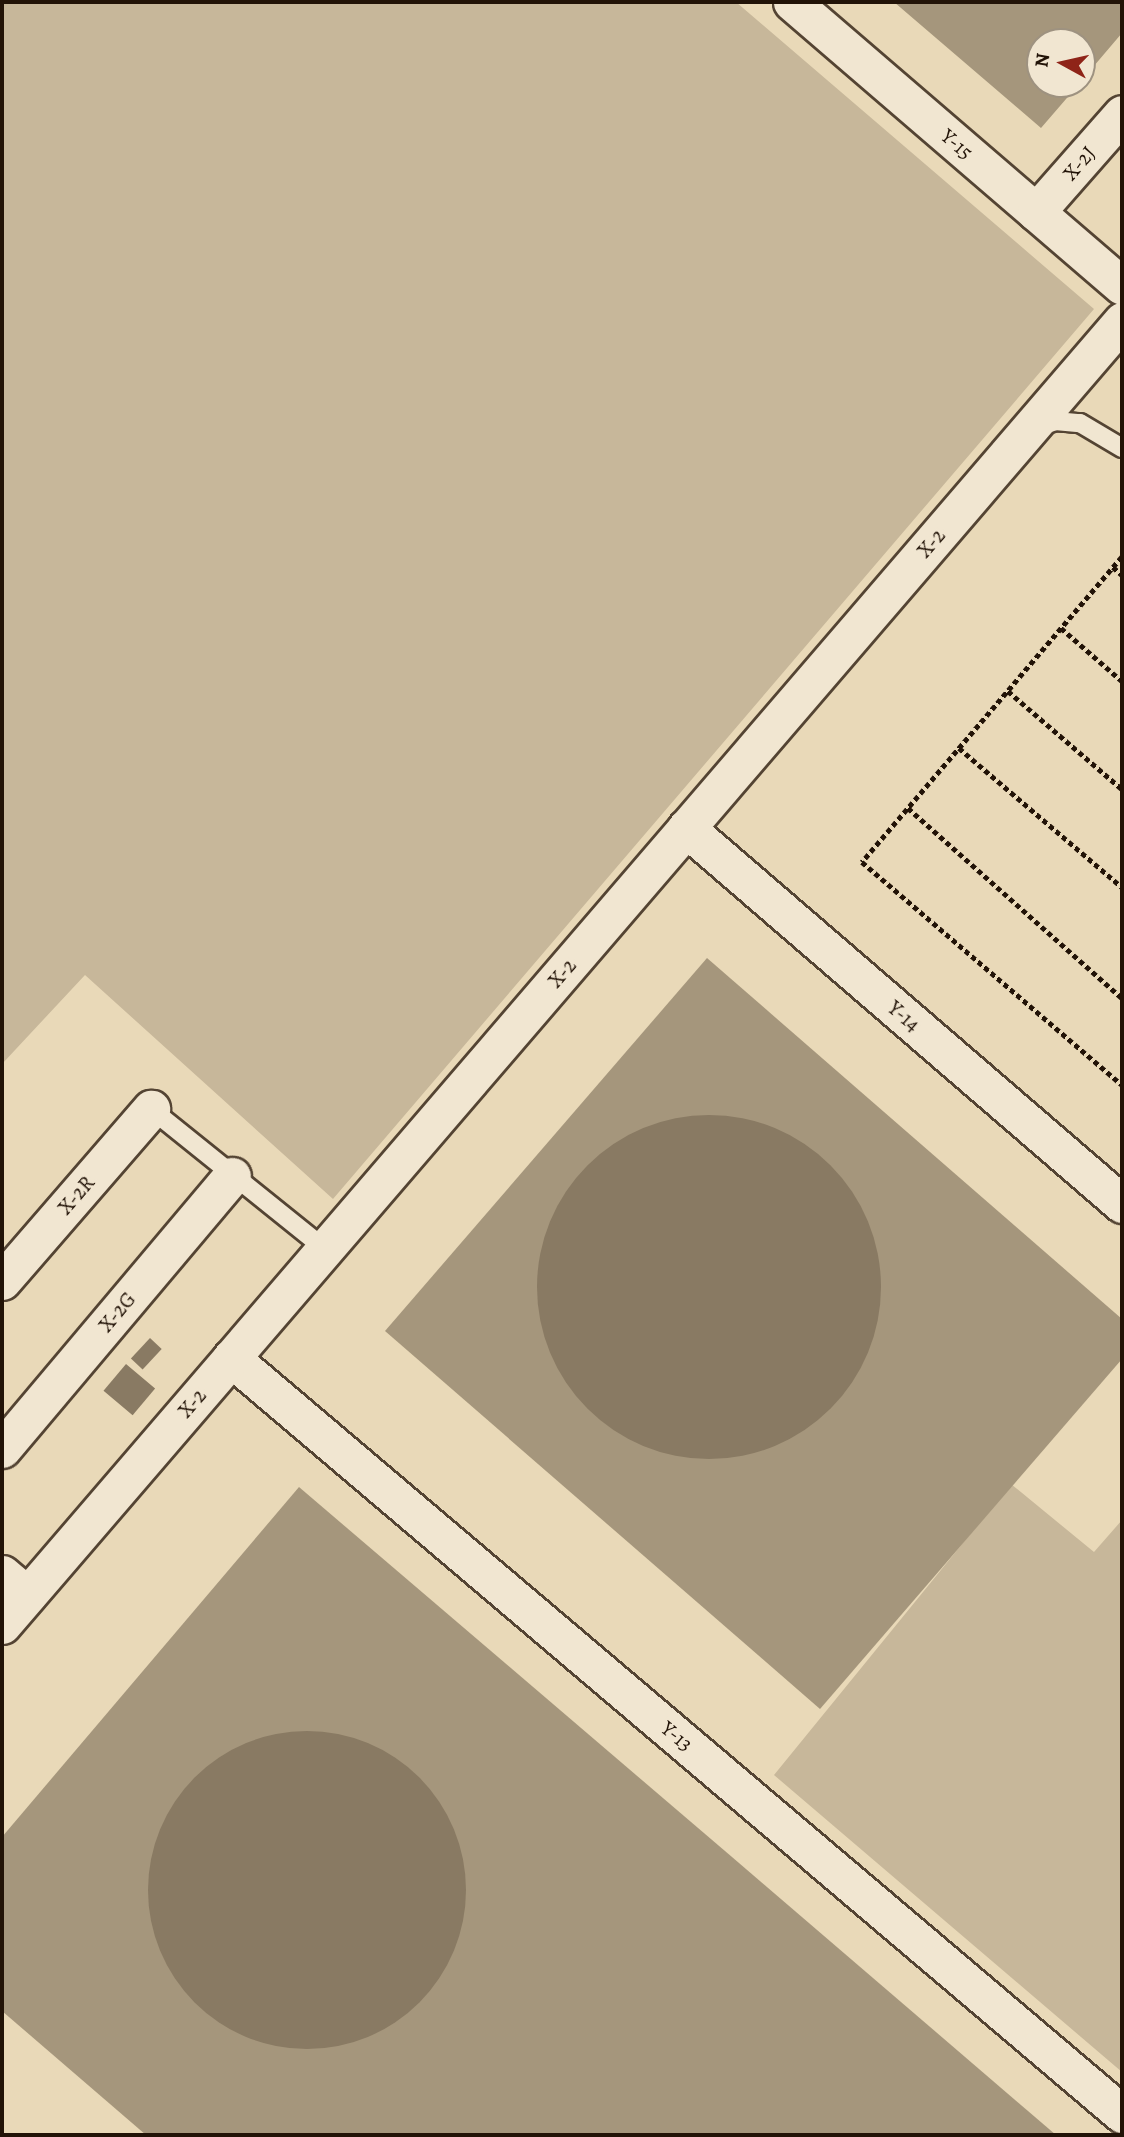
<!DOCTYPE html>
<style>
body{margin:0}
#map{position:relative;width:1124px;height:2137px;overflow:hidden;background:#e9d9b8;font-family:Alegreya,serif}
div>[style]{position:absolute}
[style*='--x']{left:calc(var(--x)*1px);top:calc(var(--y)*1px);width:calc(var(--w)*1px);rotate:calc(var(--a)*1deg)}
.green>*{inset:0;background:#c7b79a}
.water>*{inset:0;background:#a5967c}
.building>*{inset:0;background:#897a63;transform-origin:0 0}
.round{border-radius:50%}
.path>*{height:4.5px;margin-top:-2.25px;transform-origin:0;background:repeating-linear-gradient(90deg,#221307 0 5px,transparent 0 8.5px)}
.roads{filter:drop-shadow(2px 0 #544433) drop-shadow(-2px 0 #544433) drop-shadow(0 2px #544433) drop-shadow(0 -2px #544433)}
.service>*{height:18px;margin:-9px;padding:0 9px;transform-origin:9px;border-radius:9px;background:#f1e6d1}
.minor>*{height:37px;margin:-18.5px;padding:0 18.5px;transform-origin:18.5px;border-radius:18.5px;background:#f1e6d1}
span{translate:-50% -50%;white-space:nowrap;text-align:center;line-height:1.15;-webkit-text-stroke:6px #f1e6d1;paint-order:stroke}
.street-label{font-size:21px;color:#221307}
.frame{position:absolute;inset:0;border:4px solid #221307;pointer-events:none}
.north{position:absolute;left:1026px;top:28px;width:70px;height:70px;box-sizing:border-box;background:#f1e6d1;border:2px solid #9e9280;border-radius:50%;rotate:278deg;font-size:19px;font-weight:700;line-height:28px;text-align:center;color:#221307}
.north::after{content:'';display:block;margin:auto;width:24px;height:32px;background:#8f2418;clip-path:polygon(50% 0,100% 100%,50% 72%,0 100%)}
</style>
<div id="map">
<div class="green">
<i style="clip-path:polygon(2px 2px,736px 2px,1094px 309px,333px 1199px,85px 975px,2px 1064px)"></i>
<i style="clip-path:polygon(1011px 1484px,1094px 1552px,1122px 1520px,1122px 2072px,774px 1775px)"></i>
</div>
<div class="water">
<i style="clip-path:polygon(894px 2px,1122px 2px,1122px 33px,1082px 80px,1082px 42px,1040px 42px,1040px 84px,1079px 84px,1041px 128px)"></i>
<i style="clip-path:polygon(707px 958px,1122px 1319px,1122px 1359px,820px 1709px,385px 1331px)"></i>
<i style="clip-path:polygon(299px 1487px,732px 1857px,1056px 2135px,146px 2135px,2px 2011px,2px 1837px)"></i>
</div>
<div class="building">
<i class="round" style="left:537px;top:1115px;width:344px;height:344px"></i>
<i style="left:150px;top:1338px;width:16px;height:28px;rotate:43deg"></i>
<i style="left:126px;top:1364px;width:38px;height:35px;rotate:40deg"></i>
<i class="round" style="left:148px;top:1731px;width:318px;height:318px"></i>
</div>
<div class="path">
<i style="--x:1122;--y:557;--w:401;--a:130.4"></i>
<i style="--x:862;--y:862;--w:343;--a:40.6"></i>
<i style="--x:1113;--y:567;--w:12;--a:42"></i>
<i style="--x:1061;--y:628;--w:81;--a:41"></i>
<i style="--x:1008;--y:691;--w:150;--a:40.7"></i>
<i style="--x:959;--y:748;--w:214;--a:40.5"></i>
<i style="--x:908;--y:808;--w:286;--a:41.6"></i>
</div>
<div class="roads">
<div class="service">
<i style="--x:1038;--y:427;--w:18;--a:-19"></i>
<i style="--x:1055;--y:421;--w:25;--a:5"></i>
<i style="--x:1080;--y:423;--w:49;--a:30.8"></i>
<i style="--x:151;--y:1109;--w:223;--a:38.8"></i>
</div>
<div class="minor">
<i style="--x:792;--y:2;--w:435;--a:40.7"></i>
<i style="--x:1036;--y:212;--w:130;--a:-48.7"></i>
<i style="--x:686;--y:828;--w:576;--a:40.77"></i>
<i style="--x:2;--y:1281;--w:228;--a:-49.1"></i>
<i style="--x:231;--y:1358;--w:1169;--a:40.31"></i>
<i style="--x:2;--y:1449;--w:357;--a:-49.9"></i>
<i style="--x:2;--y:1574;--w:33;--a:40"></i>
<i style="--x:2;--y:1625;--w:1719;--a:-49.34"></i>
</div>
</div>
<div class="street-label">
<span style="left:957px;top:144px;rotate:41deg">Y-15</span>
<span style="left:1079px;top:163px;rotate:-49deg">X-2J</span>
<span style="left:931px;top:543px;rotate:-49deg">X-2</span>
<span style="left:562px;top:973px;rotate:-49deg">X-2</span>
<span style="left:904px;top:1016px;rotate:41deg">Y-14</span>
<span style="left:76px;top:1195px;rotate:-49deg">X-2R</span>
<span style="left:117px;top:1312px;rotate:-50deg">X-2G</span>
<span style="left:192px;top:1403px;rotate:-49deg">X-2</span>
<span style="left:677px;top:1736px;rotate:40deg">Y-13</span>
</div>
<div class="frame"></div>
<div class="north">N</div>
</div>
